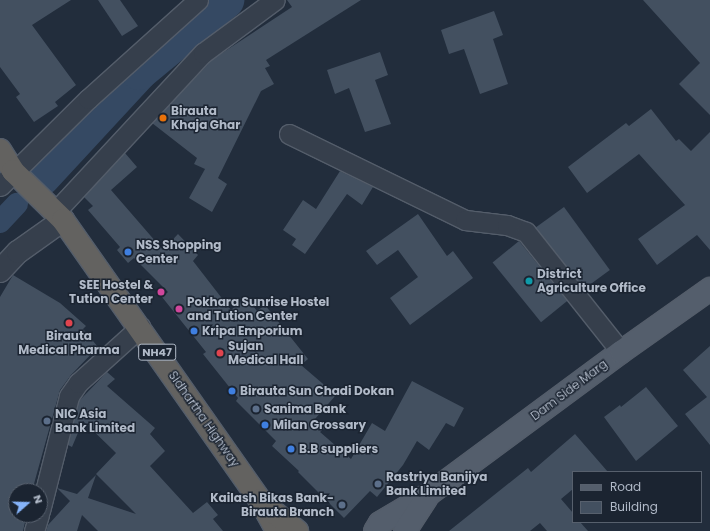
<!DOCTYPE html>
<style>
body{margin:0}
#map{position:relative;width:710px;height:531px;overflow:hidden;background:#222d3c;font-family:Poppins,sans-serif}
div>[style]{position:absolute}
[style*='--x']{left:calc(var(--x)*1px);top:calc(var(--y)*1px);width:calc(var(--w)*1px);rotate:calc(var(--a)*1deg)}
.canal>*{height:22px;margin:-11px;padding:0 11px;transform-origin:11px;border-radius:11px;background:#354963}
.river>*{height:38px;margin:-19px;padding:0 19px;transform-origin:19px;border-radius:19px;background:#354963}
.building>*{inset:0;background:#435060;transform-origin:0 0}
.roads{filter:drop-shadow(1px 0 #545d6a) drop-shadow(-1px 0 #545d6a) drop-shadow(0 1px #545d6a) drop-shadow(0 -1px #545d6a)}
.minor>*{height:19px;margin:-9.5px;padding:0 9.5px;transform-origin:9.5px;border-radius:9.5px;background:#363f4c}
.tertiary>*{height:22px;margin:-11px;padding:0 11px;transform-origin:11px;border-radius:11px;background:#363f4c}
.primary>*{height:22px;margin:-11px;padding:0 11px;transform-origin:11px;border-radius:11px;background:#545e6c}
.trunk>*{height:22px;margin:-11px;padding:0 11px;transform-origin:11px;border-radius:11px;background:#636260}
.dots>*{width:11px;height:11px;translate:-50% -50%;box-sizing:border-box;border:2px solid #1b2431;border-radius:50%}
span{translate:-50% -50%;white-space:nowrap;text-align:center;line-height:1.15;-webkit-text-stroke:3px #1b2431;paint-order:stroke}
.shield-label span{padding:1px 3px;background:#1b2431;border:1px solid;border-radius:3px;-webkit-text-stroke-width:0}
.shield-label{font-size:11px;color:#b1bac8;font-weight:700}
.poi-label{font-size:12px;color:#b1bac8;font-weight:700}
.left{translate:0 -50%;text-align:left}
.right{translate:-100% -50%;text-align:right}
.street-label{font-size:12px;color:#b1bac8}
.legend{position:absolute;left:572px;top:471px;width:130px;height:52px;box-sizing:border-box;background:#1b2431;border:1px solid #57606d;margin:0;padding:5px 7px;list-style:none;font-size:12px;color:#b1bac8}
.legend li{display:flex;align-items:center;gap:8px;height:20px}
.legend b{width:20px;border:1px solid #57606d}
.north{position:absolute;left:8px;top:483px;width:40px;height:40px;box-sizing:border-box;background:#1b2431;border:1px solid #57606d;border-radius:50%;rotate:70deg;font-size:11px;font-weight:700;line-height:16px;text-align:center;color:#b1bac8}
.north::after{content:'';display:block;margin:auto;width:14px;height:18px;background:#85b3f9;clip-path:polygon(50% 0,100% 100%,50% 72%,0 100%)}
</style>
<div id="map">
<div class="canal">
<i style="--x:0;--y:222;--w:25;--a:-47"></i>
</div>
<div class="river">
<i style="--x:41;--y:177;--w:144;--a:-47.2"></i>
<i style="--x:139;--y:71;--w:112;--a:-39.5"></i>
</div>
<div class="building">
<i style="clip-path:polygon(0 0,71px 0,32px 25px,76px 85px,55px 102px,58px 106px,34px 122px,16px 97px,20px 94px,0 67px)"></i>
<i style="clip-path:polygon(98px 0,120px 0,138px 26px,122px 36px)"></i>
<i style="clip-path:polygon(287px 0,361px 0,266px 60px,270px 66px,265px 68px,274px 84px,261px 91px,218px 178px,227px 184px,212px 212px,189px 198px,205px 169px,194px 164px,197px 158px,152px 123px,213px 59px,292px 7px)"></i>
<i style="clip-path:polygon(643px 0,710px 0,710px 115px,679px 84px,700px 63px)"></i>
<i style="clip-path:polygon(494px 11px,503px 35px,493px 39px,508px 84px,480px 94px,464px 49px,449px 54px,441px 30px)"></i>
<i style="clip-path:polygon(380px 52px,388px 75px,375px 80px,391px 124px,365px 132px,349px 88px,335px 94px,327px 70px)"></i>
<i style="clip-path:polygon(651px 109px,676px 141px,679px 139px,691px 151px,710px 132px,710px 250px,697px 235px,657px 265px,638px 239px,685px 205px,639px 154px,587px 193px,568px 167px,626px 123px,629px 126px)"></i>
<i style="clip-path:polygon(125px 153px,137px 167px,111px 190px,163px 250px,178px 234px,198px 255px,193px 261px,231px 310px,246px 297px,257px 311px,265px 305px,308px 359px,301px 365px,336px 395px,315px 419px,325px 428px,320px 432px,351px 459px,372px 423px,385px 431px,412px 381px,464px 408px,454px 427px,446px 423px,429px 450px,417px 441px,403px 465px,377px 497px,370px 491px,344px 518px,298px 472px,299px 471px,272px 446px,276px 441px,236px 401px,238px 398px,203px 354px,206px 352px,162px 297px,168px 292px,134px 258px,128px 263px,117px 250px,120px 247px,88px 210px,93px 206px,84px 197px)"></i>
<i style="clip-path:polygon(340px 171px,373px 187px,362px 205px,347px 194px,305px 254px,292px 245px,296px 239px,283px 230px,303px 200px,316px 209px)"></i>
<i style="left:564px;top:207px;width:78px;height:35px;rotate:54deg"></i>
<i style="clip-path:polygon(418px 214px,447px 256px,453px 251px,473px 278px,410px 325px,390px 298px,418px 277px,398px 250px,377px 265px,366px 251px)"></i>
<i style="left:519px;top:241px;width:77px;height:34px;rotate:51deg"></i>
<i style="clip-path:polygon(13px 275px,60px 303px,86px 326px,83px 329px,98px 347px,71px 375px,60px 390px,32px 491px,16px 491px,16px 517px,25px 522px,23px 531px,0 531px,0 297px)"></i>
<i style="clip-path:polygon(710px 346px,710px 445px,685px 414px,707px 397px,683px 370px)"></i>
<i style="clip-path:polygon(107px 372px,115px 379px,107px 386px,155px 428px,150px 434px,165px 451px,150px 466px,193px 513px,207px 502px,218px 515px,213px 519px,223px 531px,98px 531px,82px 515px,77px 531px,46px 531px,48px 525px,70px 501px,57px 488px,77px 494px,96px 475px,88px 498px,136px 514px,96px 474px,116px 453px,112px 449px,83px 421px,72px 447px,68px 445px,79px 401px)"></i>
<i style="clip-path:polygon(646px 387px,678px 426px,636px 461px,604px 417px,620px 405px,621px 407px)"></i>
<i style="clip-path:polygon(575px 434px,608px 472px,573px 472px,573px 489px,561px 499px,573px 513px,573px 522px,580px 522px,588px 531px,547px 531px,540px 523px,530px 531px,449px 531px,528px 468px,531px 472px)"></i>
</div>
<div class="roads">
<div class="minor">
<i style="--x:289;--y:134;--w:196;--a:26"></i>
<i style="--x:465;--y:220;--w:42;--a:6.8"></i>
<i style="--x:507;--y:225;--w:20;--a:20"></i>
<i style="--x:526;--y:232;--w:153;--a:51.6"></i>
<i style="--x:0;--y:186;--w:124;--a:-44.7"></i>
<i style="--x:88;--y:99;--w:148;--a:-42"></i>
<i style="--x:56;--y:211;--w:216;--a:-47.1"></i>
<i style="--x:203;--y:53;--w:89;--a:-36.4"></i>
<i style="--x:40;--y:511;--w:119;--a:-75.8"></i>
<i style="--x:69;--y:396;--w:16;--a:-55"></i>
<i style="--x:78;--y:383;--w:84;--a:-42.1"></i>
<i style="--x:34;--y:531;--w:17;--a:-73"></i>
</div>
<div class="tertiary">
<i style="--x:0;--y:271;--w:26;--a:-47"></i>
<i style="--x:18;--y:252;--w:55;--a:-35.4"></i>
</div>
<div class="primary">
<i style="--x:375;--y:531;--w:9;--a:-58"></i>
<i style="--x:380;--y:523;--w:57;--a:-30.6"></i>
<i style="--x:429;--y:494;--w:239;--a:-36.5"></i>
<i style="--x:621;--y:352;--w:109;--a:-35.3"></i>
<i style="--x:405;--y:531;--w:40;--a:-57.1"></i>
</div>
<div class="trunk">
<i style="--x:0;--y:150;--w:25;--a:58"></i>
<i style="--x:13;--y:171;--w:70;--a:44.4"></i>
<i style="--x:63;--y:220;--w:342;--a:54.9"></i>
<i style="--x:260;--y:500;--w:35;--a:61"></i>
<i style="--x:270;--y:509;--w:35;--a:39"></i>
</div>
</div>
<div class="dots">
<i style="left:163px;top:118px;background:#e8710a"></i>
<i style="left:128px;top:252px;background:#3f7fe0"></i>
<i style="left:529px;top:281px;background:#0f9aa8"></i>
<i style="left:161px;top:292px;background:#d1479c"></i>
<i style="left:179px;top:309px;background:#d1479c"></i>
<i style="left:69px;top:323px;background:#e0444e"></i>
<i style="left:194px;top:331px;background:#3f7fe0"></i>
<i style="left:220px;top:353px;background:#e0444e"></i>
<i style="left:232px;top:391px;background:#3f7fe0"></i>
<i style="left:256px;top:409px;background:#5c6f8a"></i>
<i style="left:47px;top:421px;background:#5c6f8a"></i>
<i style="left:265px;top:425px;background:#3f7fe0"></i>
<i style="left:291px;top:449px;background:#3f7fe0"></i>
<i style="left:378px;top:484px;background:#5c6f8a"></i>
<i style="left:342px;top:505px;background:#5c6f8a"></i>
</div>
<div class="shield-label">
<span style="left:157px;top:352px">NH47</span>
</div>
<div class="poi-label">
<span class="left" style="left:171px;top:118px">Birauta<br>Khaja Ghar</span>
<span class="left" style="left:136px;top:252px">NSS Shopping<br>Center</span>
<span class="left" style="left:537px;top:281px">District<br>Agriculture Office</span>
<span class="right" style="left:153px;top:292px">SEE Hostel &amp;<br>Tution Center</span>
<span class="left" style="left:187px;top:309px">Pokhara Sunrise Hostel<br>and Tution Center</span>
<span class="left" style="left:202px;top:331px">Kripa Emporium</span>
<span style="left:69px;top:343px">Birauta<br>Medical Pharma</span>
<span class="left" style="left:228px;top:353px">Sujan<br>Medical Hall</span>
<span class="left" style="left:240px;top:391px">Birauta Sun Chadi Dokan</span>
<span class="left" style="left:264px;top:409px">Sanima Bank</span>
<span class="left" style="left:55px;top:421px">NIC Asia<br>Bank Limited</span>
<span class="left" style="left:273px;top:425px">Milan Grossary</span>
<span class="left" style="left:299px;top:449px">B.B suppliers</span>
<span class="left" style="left:386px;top:484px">Rastriya Banijya<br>Bank Limited</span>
<span class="right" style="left:334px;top:505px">Kailash Bikas Bank-<br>Birauta Branch</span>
</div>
<div class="street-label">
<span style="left:569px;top:390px;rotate:-37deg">Dam Side Marg</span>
<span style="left:204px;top:419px;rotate:55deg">Sidhartha Highway</span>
</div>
<ul class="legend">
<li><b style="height:5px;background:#545e6c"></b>Road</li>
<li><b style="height:11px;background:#435060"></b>Building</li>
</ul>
<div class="north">N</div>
</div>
